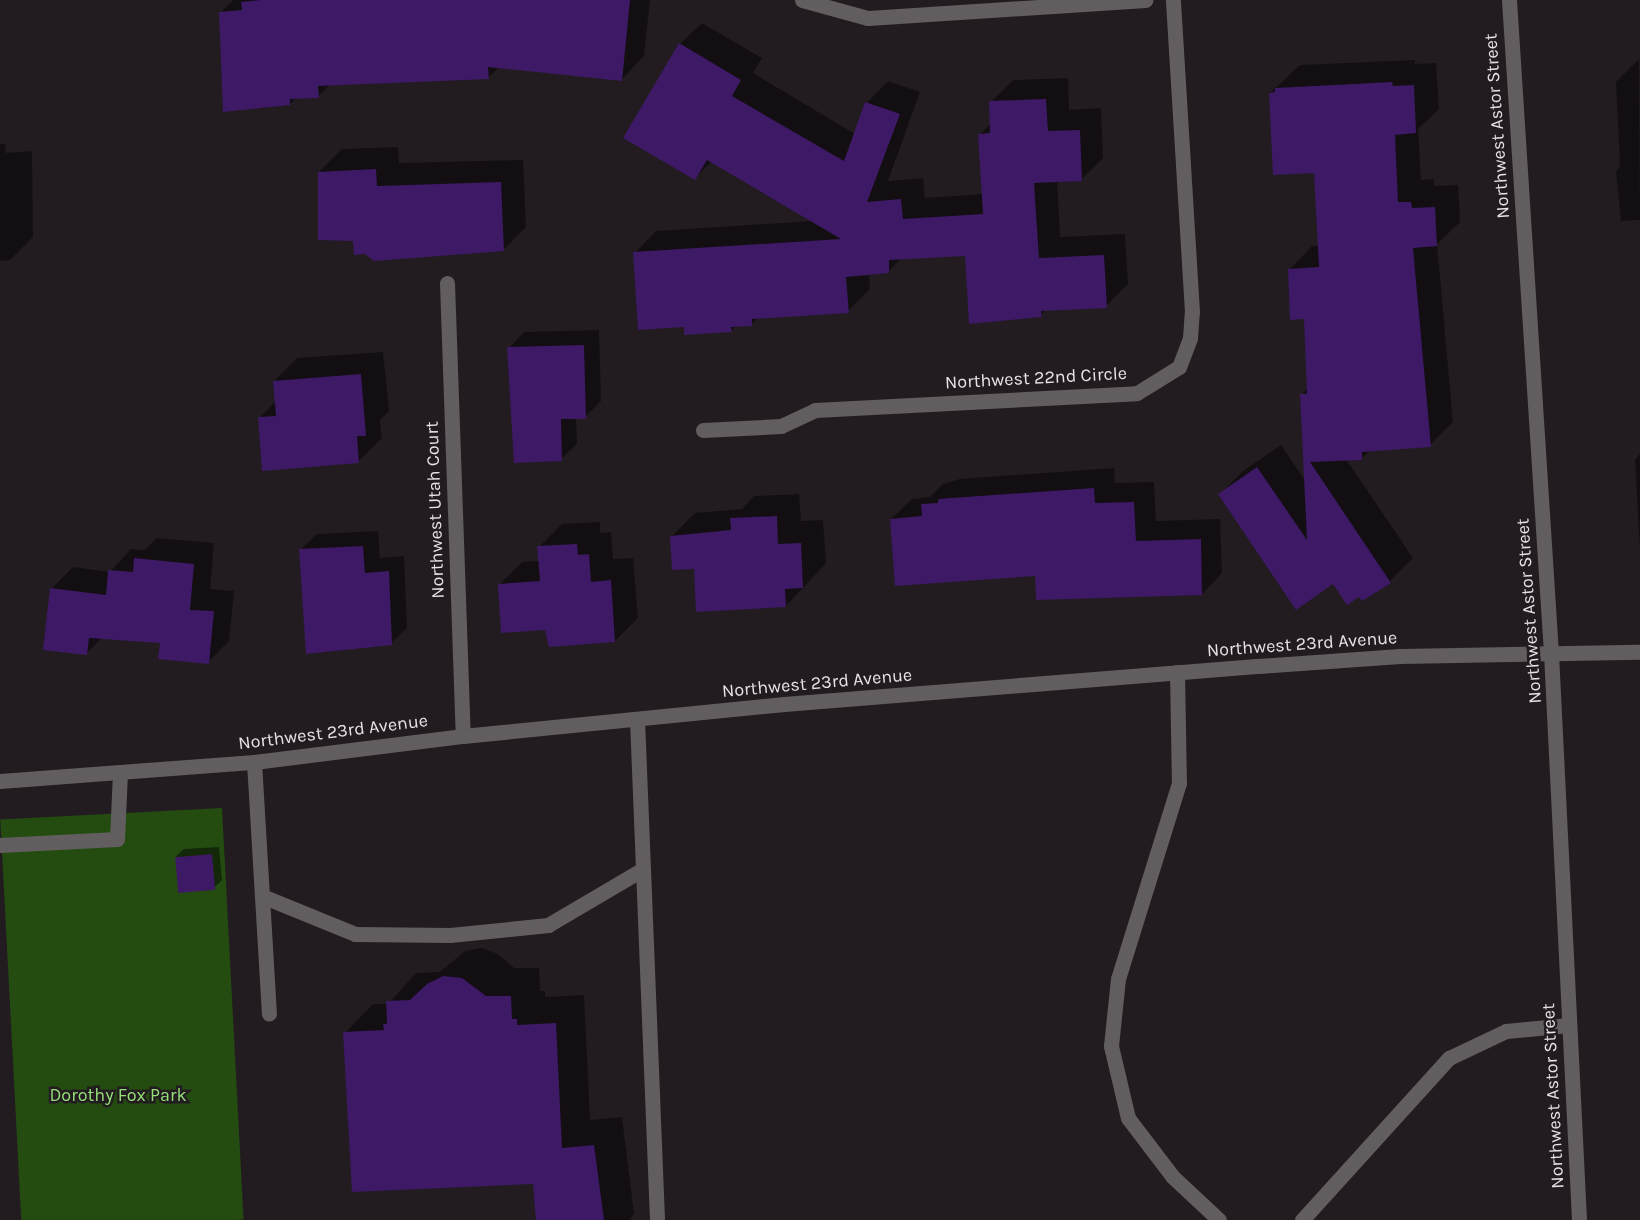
<!DOCTYPE html>
<style>
body{margin:0}
#map{position:relative;width:1640px;height:1220px;overflow:hidden;background:#221c21;font-family:Karla,sans-serif}
div>[style]{position:absolute}
[style*='--x']{left:calc(var(--x)*1px);top:calc(var(--y)*1px);width:calc(var(--w)*1px);rotate:calc(var(--a)*1deg)}
.green>*{inset:0;background:#244c11;transform-origin:0 0}
.shadow>*{inset:0;background:#0007}
.building>*{inset:0;background:#3d1966;transform-origin:0 0}
.minor>*{height:15px;margin:-7.5px;padding:0 7.5px;transform-origin:7.5px;border-radius:7.5px;background:#625d5e}
span{translate:-50% -50%;white-space:nowrap;text-align:center;line-height:1.15;-webkit-text-stroke:5px #221c21;paint-order:stroke}
.street-label{font-size:18px;color:#e6e2e6}
.park-label{font-size:18px;color:#95e178}
</style>
<div id="map">
<div class="green">
<i style="left:222px;top:808px;width:412px;height:222px;rotate:87deg"></i>
</div>
<div class="shadow">
<i style="clip-path:polygon(233px 0,650px 0,644px 56px,622px 79px,499px 67px,488px 78px,330px 84px,318px 97px,296px 98px,290px 104px,221px 12px)"></i>
<i style="clip-path:polygon(702px 23px,762px 58px,753px 73px,855px 134px,867px 103px,888px 81px,920px 92px,888px 181px,923px 178px,925px 198px,983px 194px,980px 134px,992px 123px,991px 102px,1013px 80px,1068px 78px,1069px 110px,1101px 108px,1103px 158px,1081px 180px,1057px 180px,1060px 237px,1125px 234px,1128px 284px,1106px 306px,1047px 309px,1041px 315px,966px 254px,902px 258px,889px 271px,869px 273px,870px 289px,848px 311px,759px 317px,752px 324px,737px 325px,732px 330px,685px 325px,635px 253px,656px 231px,813px 221px,712px 161px,695px 178px,680px 44px)"></i>
<i style="clip-path:polygon(1639px 59px,1640px 220px,1621px 221px,1616px 171px,1620px 167px,1616px 82px)"></i>
<i style="clip-path:polygon(1415px 60px,1415px 64px,1436px 63px,1439px 109px,1418px 129px,1421px 180px,1434px 179px,1434px 186px,1458px 185px,1460px 222px,1437px 244px,1453px 422px,1430px 445px,1370px 450px,1361px 459px,1346px 459px,1413px 558px,1390px 581px,1359px 595px,1334px 582px,1220px 494px,1243px 471px,1281px 445px,1306px 482px,1302px 395px,1308px 388px,1305px 317px,1289px 270px,1312px 246px,1320px 246px,1316px 172px,1270px 93px,1300px 65px)"></i>
<i style="clip-path:polygon(0 144px,5px 144px,6px 153px,32px 151px,33px 237px,10px 260px,0 261px)"></i>
<i style="clip-path:polygon(398px 147px,399px 163px,523px 160px,526px 227px,503px 250px,355px 240px,319px 172px,342px 149px)"></i>
<i style="clip-path:polygon(599px 330px,601px 401px,585px 417px,576px 417px,577px 444px,561px 459px,509px 348px,524px 332px)"></i>
<i style="clip-path:polygon(383px 352px,389px 411px,380px 420px,382px 438px,359px 461px,259px 418px,276px 401px,274px 381px,297px 358px)"></i>
<i style="clip-path:polygon(1640px 454px,1640px 550px,1635px 460px)"></i>
<i style="clip-path:polygon(1114px 468px,1115px 483px,1154px 482px,1156px 521px,1220px 519px,1222px 573px,1202px 594px,1037px 574px,891px 519px,912px 499px,930px 497px,943px 484px,960px 479px)"></i>
<i style="clip-path:polygon(799px 494px,801px 521px,823px 520px,826px 563px,786px 606px,695px 567px,672px 536px,695px 513px,742px 509px,754px 496px)"></i>
<i style="clip-path:polygon(600px 522px,600px 533px,611px 532px,613px 559px,633px 558px,638px 618px,615px 641px,547px 628px,499px 585px,522px 562px,540px 561px,539px 547px,562px 524px)"></i>
<i style="clip-path:polygon(378px 531px,380px 558px,404px 556px,407px 628px,391px 643px,301px 549px,317px 534px)"></i>
<i style="clip-path:polygon(157px 538px,214px 543px,210px 589px,234px 591px,229px 641px,208px 662px,161px 642px,103px 637px,86px 654px,52px 588px,73px 567px,110px 572px,131px 549px,144px 550px)"></i>
<i style="clip-path:polygon(219px 847px,222px 880px,214px 888px,176px 856px,184px 849px)"></i>
<i style="clip-path:polygon(482px 948px,498px 954px,514px 968px,539px 968px,540px 991px,545px 991px,545px 997px,584px 995px,590px 1120px,622px 1117px,634px 1213px,630px 1220px,538px 1220px,534px 1182px,345px 1033px,373px 1004px,388px 1004px,416px 973px,440px 972px,465px 951px)"></i>
</div>
<div class="building">
<i style="clip-path:polygon(260px 0,630px 0,622px 81px,488px 67px,489px 79px,318px 86px,319px 98px,290px 99px,290px 105px,223px 112px,219px 12px,242px 10px,241px 2px)"></i>
<i style="clip-path:polygon(679px 43px,741px 80px,732px 96px,844px 161px,865px 102px,900px 114px,867px 202px,901px 199px,903px 219px,983px 214px,978px 134px,990px 133px,989px 101px,1046px 99px,1048px 131px,1080px 130px,1082px 181px,1034px 183px,1039px 258px,1104px 255px,1107px 308px,1041px 311px,1042px 317px,969px 324px,965px 256px,889px 260px,889px 273px,846px 277px,849px 313px,752px 319px,752px 326px,731px 327px,732px 332px,684px 335px,684px 327px,638px 330px,633px 252px,841px 239px,707px 160px,695px 180px,623px 138px)"></i>
<i style="clip-path:polygon(1392px 82px,1393px 86px,1414px 85px,1416px 133px,1395px 135px,1398px 202px,1411px 202px,1412px 208px,1435px 207px,1437px 246px,1413px 248px,1431px 447px,1362px 452px,1362px 460px,1310px 462px,1391px 583px,1362px 601px,1359px 597px,1347px 605px,1333px 584px,1296px 610px,1218px 494px,1257px 467px,1307px 540px,1300px 394px,1307px 394px,1304px 319px,1290px 320px,1288px 269px,1319px 267px,1314px 173px,1273px 175px,1269px 93px,1275px 92px,1275px 88px)"></i>
<i style="clip-path:polygon(376px 169px,377px 186px,501px 182px,504px 251px,374px 261px,365px 254px,354px 255px,353px 241px,318px 240px,318px 172px)"></i>
<i style="clip-path:polygon(584px 345px,586px 419px,561px 419px,562px 461px,514px 463px,507px 347px)"></i>
<i style="clip-path:polygon(361px 374px,366px 436px,357px 436px,359px 463px,262px 471px,258px 417px,276px 416px,273px 381px)"></i>
<i style="clip-path:polygon(1094px 488px,1095px 503px,1134px 502px,1136px 541px,1201px 539px,1202px 595px,1036px 600px,1035px 576px,895px 586px,890px 519px,922px 516px,921px 504px,938px 503px,938px 499px)"></i>
<i style="clip-path:polygon(777px 516px,778px 544px,801px 543px,803px 588px,785px 589px,786px 607px,696px 612px,694px 569px,672px 570px,670px 536px,731px 530px,730px 518px)"></i>
<i style="clip-path:polygon(577px 544px,578px 555px,589px 554px,591px 582px,611px 580px,615px 642px,549px 647px,545px 630px,501px 633px,498px 584px,540px 581px,537px 546px)"></i>
<i style="clip-path:polygon(363px 546px,365px 573px,389px 571px,392px 645px,306px 654px,299px 549px)"></i>
<i style="clip-path:polygon(134px 558px,194px 564px,190px 610px,214px 611px,209px 664px,158px 659px,160px 643px,89px 638px,87px 655px,43px 650px,50px 588px,106px 595px,108px 570px,133px 572px)"></i>
<i style="left:212px;top:854px;width:36px;height:37px;rotate:85deg"></i>
<i style="clip-path:polygon(443px 976px,462px 978px,486px 996px,511px 996px,512px 1019px,517px 1019px,517px 1025px,556px 1023px,562px 1148px,594px 1145px,604px 1220px,536px 1220px,533px 1184px,352px 1192px,343px 1032px,384px 1030px,383px 1024px,387px 1024px,386px 1001px,410px 1000px,427px 984px)"></i>
</div>
<div class="minor">
<i style="--x:802;--y:0;--w:68;--a:15.3"></i>
<i style="--x:868;--y:18;--w:278;--a:-3.7"></i>
<i style="--x:1509;--y:0;--w:654;--a:86.32"></i>
<i style="--x:1551;--y:653;--w:568;--a:87.17"></i>
<i style="--x:447;--y:283;--w:453;--a:88"></i>
<i style="--x:703;--y:430;--w:78;--a:-2.9"></i>
<i style="--x:781;--y:426;--w:38;--a:-25"></i>
<i style="--x:815;--y:410;--w:322;--a:-3"></i>
<i style="--x:1137;--y:393;--w:49;--a:-31.8"></i>
<i style="--x:1179;--y:367;--w:31;--a:-69"></i>
<i style="--x:1190;--y:338;--w:26;--a:-86"></i>
<i style="--x:1192;--y:312;--w:313;--a:-93.5"></i>
<i style="--x:1177;--y:672;--w:111;--a:89"></i>
<i style="--x:1179;--y:783;--w:205;--a:107.3"></i>
<i style="--x:1118;--y:979;--w:67;--a:96"></i>
<i style="--x:1111;--y:1046;--w:74;--a:76.7"></i>
<i style="--x:1128;--y:1118;--w:74;--a:52.7"></i>
<i style="--x:1173;--y:1177;--w:63;--a:43.1"></i>
<i style="--x:637;--y:719;--w:501;--a:87.71"></i>
<i style="--x:254;--y:762;--w:252;--a:86.6"></i>
<i style="--x:0;--y:781;--w:255;--a:-4.3"></i>
<i style="--x:254;--y:762;--w:211;--a:-7.1"></i>
<i style="--x:463;--y:736;--w:323;--a:-5.7"></i>
<i style="--x:784;--y:704;--w:477;--a:-4.6"></i>
<i style="--x:1259;--y:666;--w:141;--a:-4.1"></i>
<i style="--x:1400;--y:656;--w:240;--a:-1"></i>
<i style="--x:0;--y:845;--w:117;--a:-2.9"></i>
<i style="--x:117;--y:839;--w:65;--a:-87.4"></i>
<i style="--x:262;--y:896;--w:100;--a:22.2"></i>
<i style="--x:355;--y:934;--w:95;--a:0.6"></i>
<i style="--x:450;--y:935;--w:99;--a:-5.8"></i>
<i style="--x:548;--y:925;--w:110;--a:-30.5"></i>
<i style="--x:1302;--y:1220;--w:219;--a:-47.8"></i>
<i style="--x:1449;--y:1058;--w:63;--a:-25.3"></i>
<i style="--x:1506;--y:1031;--w:63;--a:-5.4"></i>
</div>
<div class="street-label">
<span style="left:1497px;top:126px;rotate:-94deg">Northwest Astor Street</span>
<span style="left:1036px;top:378px;rotate:-3deg">Northwest 22nd Circle</span>
<span style="left:435px;top:510px;rotate:-92deg">Northwest Utah Court</span>
<span style="left:1529px;top:611px;rotate:-94deg">Northwest Astor Street</span>
<span style="left:1302px;top:644px;rotate:-4deg">Northwest 23rd Avenue</span>
<span style="left:817px;top:683px;rotate:-5deg">Northwest 23rd Avenue</span>
<span style="left:333px;top:732px;rotate:-7deg">Northwest 23rd Avenue</span>
<span style="left:1553px;top:1096px;rotate:-93deg">Northwest Astor Street</span>
</div>
<div class="park-label">
<span style="left:118px;top:1095px">Dorothy Fox Park</span>
</div>
</div>
